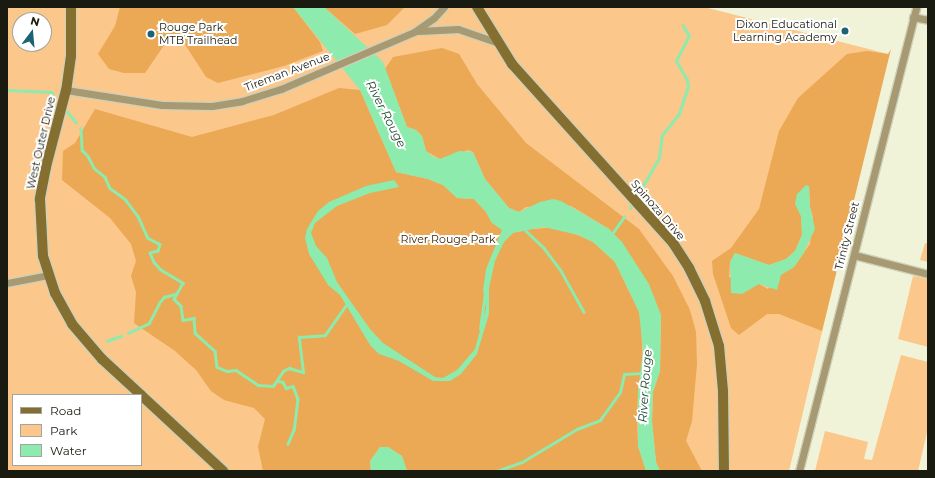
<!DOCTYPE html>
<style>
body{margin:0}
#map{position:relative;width:935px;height:478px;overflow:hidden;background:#f0f3d8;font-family:Montserrat,sans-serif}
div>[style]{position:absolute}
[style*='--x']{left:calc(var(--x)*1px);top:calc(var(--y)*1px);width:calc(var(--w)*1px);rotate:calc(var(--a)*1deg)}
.green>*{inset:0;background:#fbc78a}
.forest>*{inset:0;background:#eba855}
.water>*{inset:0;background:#8cebad}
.stream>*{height:2.5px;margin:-1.25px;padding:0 1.25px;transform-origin:1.25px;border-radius:1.25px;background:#8cebad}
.roads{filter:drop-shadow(1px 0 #ced0b8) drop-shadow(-1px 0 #ced0b8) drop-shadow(0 1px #ced0b8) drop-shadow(0 -1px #ced0b8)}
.street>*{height:7px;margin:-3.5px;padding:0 3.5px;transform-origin:3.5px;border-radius:3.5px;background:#a79972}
.secondary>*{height:10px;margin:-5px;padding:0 5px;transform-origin:5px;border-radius:5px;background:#846f30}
.dots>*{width:11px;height:11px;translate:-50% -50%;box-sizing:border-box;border:2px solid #fff;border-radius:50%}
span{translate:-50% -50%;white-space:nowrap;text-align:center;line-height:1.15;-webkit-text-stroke:4px #fff;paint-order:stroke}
.poi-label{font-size:11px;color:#191a10}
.right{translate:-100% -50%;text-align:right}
.left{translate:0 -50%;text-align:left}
.street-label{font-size:11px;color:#191a10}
.park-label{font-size:11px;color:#3e2400}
.water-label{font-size:12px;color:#1b432a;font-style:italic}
.frame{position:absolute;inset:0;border:8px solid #191a10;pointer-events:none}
.legend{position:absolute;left:12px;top:394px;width:130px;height:72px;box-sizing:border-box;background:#fff;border:1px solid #a3a39f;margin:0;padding:5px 7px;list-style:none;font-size:12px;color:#191a10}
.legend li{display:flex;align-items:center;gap:8px;height:20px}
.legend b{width:20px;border:1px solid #a3a39f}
.north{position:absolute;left:12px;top:12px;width:40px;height:40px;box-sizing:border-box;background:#fff;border:1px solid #a3a39f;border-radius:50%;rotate:16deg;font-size:11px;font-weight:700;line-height:16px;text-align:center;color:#191a10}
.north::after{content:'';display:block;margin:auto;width:14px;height:18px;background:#1d6373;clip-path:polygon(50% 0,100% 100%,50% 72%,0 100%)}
</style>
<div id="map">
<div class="green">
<i style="clip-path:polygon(evenodd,7px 7px,704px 7px,888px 54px,789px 471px,7px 471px,7px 7px,20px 20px,44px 20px,44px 44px,20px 44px,20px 20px,7px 7px,13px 395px,141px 395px,141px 465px,13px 465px,13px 395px)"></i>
<i style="clip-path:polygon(925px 243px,928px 244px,928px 262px,920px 260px)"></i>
<i style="clip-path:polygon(913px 276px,928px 279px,928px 347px,898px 339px)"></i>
<i style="clip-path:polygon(901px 355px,928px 362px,928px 428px,918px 471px,815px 471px,825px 431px,868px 442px,864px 459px,872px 460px)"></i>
</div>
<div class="forest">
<i style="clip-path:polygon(120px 7px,293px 7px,320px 42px,323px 51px,284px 66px,218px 83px,206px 77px,184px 43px,167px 41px,145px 73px,124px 73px,109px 69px,98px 54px,115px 26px)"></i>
<i style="clip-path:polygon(324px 7px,405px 7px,387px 25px,355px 34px)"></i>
<i style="clip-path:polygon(442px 48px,459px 54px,477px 84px,526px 143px,639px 229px,673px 276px,690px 310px,696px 332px,697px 364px,692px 421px,686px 441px,702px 471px,660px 471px,656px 462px,652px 421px,653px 392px,660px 371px,661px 315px,609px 229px,571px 206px,526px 207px,519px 212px,509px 208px,485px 179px,473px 152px,468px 150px,440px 159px,426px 151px,422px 136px,416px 130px,407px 127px,385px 69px,393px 57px)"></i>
<i style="clip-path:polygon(evenodd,891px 49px,822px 331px,779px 314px,767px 314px,739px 335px,731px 328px,713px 274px,712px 261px,731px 248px,759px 209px,779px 131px,798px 98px,847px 54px,867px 51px,888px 54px,891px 49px,809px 186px,810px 207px,813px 217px,810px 244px,794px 267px,781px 274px,768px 289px,759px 284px,729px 277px,730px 262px,735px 253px,769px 265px,786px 259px,795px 251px,802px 235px,801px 216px,796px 204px,809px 186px)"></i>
<i style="clip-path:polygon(339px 88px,360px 90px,396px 172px,428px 179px,443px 185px,457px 198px,474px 199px,486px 212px,492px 223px,535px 229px,555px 227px,578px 235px,593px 242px,615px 262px,639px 312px,641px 323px,643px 368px,638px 392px,637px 417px,638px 446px,646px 471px,407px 471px,402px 456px,388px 447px,380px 447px,370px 461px,371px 471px,263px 471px,258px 447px,265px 419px,254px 408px,224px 400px,211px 391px,196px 370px,175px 351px,134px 323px,136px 292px,131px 276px,136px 261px,131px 244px,110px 218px,62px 180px,63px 151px,75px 143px,95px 109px,192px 137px,274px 115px)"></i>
</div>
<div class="water">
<i style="clip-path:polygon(293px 7px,324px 7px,383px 62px,407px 127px,416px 130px,422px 136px,426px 151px,432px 156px,440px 159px,459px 151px,473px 152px,485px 179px,509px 208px,519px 212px,540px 202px,553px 199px,561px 201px,609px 229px,622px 242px,649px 284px,661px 315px,660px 371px,653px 392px,652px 421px,656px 462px,660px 471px,646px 471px,638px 446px,638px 392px,643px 350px,639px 312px,615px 262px,593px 242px,578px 235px,544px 227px,513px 233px,504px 242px,495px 261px,489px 288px,489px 314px,477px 354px,461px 374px,450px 381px,433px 381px,399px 361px,379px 354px,370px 345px,340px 295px,328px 285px,309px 254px,305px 238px,307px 229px,318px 211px,329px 202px,366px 186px,394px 180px,399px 187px,370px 193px,337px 206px,315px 223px,311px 233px,316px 246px,327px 258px,337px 282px,370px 329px,383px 343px,435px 377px,443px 378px,457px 370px,475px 349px,486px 308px,483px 290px,486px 269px,502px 230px,492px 223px,486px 212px,474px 199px,457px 198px,443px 185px,428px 179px,396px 172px,360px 90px)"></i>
<i style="clip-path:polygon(806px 185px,809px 186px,810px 206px,815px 229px,803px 254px,794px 267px,781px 275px,777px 290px,759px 284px,742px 294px,731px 293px,730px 262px,735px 253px,769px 265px,786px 259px,795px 251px,802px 235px,801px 216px,795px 204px,797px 194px)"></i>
<i style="clip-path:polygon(380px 447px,388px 447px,402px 456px,407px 471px,371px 471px,370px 461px)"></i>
</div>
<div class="stream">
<i style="--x:7;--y:90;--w:44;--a:2.6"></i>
<i style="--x:51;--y:92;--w:3;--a:45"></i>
<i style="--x:65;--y:109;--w:17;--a:50"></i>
<i style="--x:81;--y:128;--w:22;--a:87"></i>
<i style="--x:82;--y:150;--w:8;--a:45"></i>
<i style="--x:88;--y:156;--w:13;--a:63"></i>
<i style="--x:94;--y:168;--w:14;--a:39"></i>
<i style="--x:105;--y:177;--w:12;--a:66"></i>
<i style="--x:110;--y:188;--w:19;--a:36"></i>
<i style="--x:125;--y:199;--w:21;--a:53"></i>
<i style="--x:138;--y:216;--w:24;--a:66"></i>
<i style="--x:148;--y:238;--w:13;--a:27"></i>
<i style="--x:160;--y:244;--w:7;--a:106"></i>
<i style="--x:158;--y:251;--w:8;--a:166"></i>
<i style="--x:150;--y:253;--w:10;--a:66"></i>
<i style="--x:154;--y:262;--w:9;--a:49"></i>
<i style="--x:160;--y:269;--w:27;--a:31"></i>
<i style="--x:183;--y:283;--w:18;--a:119"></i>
<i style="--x:174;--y:299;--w:10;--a:45"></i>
<i style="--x:181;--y:306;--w:14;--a:82"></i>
<i style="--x:183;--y:320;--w:11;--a:-10"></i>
<i style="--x:194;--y:318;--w:15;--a:86"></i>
<i style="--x:195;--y:333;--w:27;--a:42"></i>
<i style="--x:215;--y:351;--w:16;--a:83"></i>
<i style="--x:217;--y:367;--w:11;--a:22"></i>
<i style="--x:227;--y:371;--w:9;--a:-6"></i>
<i style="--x:236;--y:370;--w:27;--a:34"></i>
<i style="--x:258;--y:385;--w:15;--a:4"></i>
<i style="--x:273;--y:386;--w:18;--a:-56"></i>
<i style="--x:283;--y:371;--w:7;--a:-27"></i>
<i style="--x:289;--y:368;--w:15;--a:16"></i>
<i style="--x:303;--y:372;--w:35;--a:-97"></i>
<i style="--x:299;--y:337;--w:26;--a:-4"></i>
<i style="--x:325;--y:335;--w:39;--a:-55"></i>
<i style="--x:636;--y:198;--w:46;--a:-60.1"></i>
<i style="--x:659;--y:158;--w:23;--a:-83"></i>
<i style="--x:662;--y:135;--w:27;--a:-51"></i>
<i style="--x:679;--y:114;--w:28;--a:-72"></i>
<i style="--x:688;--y:87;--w:7;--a:-98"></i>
<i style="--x:687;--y:80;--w:22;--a:-120"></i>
<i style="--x:676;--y:61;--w:28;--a:-63"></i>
<i style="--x:689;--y:36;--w:12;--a:-121"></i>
<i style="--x:630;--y:208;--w:2;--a:-63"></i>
<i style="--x:526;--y:231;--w:25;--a:43"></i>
<i style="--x:544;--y:248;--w:26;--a:53"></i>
<i style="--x:560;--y:269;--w:49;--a:60.8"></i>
<i style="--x:612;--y:234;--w:21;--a:-55"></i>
<i style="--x:480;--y:329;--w:36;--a:-82"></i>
<i style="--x:128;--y:333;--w:23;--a:-25"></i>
<i style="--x:149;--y:323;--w:22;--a:-63"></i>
<i style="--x:159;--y:303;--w:8;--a:-50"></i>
<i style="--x:164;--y:297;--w:11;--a:-15"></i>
<i style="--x:107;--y:341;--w:15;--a:-20"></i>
<i style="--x:278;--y:381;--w:5;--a:11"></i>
<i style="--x:283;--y:382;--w:7;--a:63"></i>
<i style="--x:286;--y:388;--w:7;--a:-16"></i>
<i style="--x:293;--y:386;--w:14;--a:69"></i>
<i style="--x:298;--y:399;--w:31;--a:97"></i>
<i style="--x:294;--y:430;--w:15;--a:113"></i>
<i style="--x:497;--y:471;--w:27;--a:-20"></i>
<i style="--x:522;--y:462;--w:64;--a:-31"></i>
<i style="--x:577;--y:429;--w:25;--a:-21"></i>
<i style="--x:600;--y:420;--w:34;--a:-54"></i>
<i style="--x:620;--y:392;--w:18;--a:-77"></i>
<i style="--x:624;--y:374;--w:21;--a:-3"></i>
</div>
<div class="roads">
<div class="street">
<i style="--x:913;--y:17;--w:15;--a:11"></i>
<i style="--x:419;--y:31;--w:39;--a:-3"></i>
<i style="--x:458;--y:29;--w:40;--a:18.9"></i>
<i style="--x:66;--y:90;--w:97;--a:8.9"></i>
<i style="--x:162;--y:105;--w:50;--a:1.1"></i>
<i style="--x:212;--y:106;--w:30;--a:-9"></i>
<i style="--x:242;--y:101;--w:41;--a:-17.1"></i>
<i style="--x:281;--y:89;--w:145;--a:-23.2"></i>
<i style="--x:414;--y:32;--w:24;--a:-35"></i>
<i style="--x:434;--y:18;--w:15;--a:-48"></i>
<i style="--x:854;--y:255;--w:76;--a:14.4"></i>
<i style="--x:7;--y:283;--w:42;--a:-11"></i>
<i style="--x:799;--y:471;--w:479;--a:-75.8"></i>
</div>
<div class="secondary">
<i style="--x:71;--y:7;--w:49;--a:90"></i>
<i style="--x:71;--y:56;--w:34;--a:98"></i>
<i style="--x:66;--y:90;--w:80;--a:104.6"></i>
<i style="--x:46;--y:167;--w:33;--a:101"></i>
<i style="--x:40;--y:199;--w:57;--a:87"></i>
<i style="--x:43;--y:256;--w:39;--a:72"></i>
<i style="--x:55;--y:293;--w:35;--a:61"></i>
<i style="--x:72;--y:324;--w:46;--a:49.4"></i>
<i style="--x:102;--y:359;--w:53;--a:42.7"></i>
<i style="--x:477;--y:7;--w:67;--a:58.4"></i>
<i style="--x:512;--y:64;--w:241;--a:48"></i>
<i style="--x:673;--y:243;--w:30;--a:57"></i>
<i style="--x:689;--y:268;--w:37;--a:64"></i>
<i style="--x:705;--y:301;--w:47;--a:72.7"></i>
<i style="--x:719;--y:346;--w:45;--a:84.9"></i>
<i style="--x:723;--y:391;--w:80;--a:89.3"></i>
<i style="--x:141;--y:395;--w:112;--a:42.8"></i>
</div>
</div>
<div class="dots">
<i style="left:845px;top:31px;background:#1d6373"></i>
<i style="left:151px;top:34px;background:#1d6373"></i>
</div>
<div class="poi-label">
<span class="right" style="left:837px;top:31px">Dixon Educational<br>Learning Academy</span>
<span class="left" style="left:159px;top:34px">Rouge Park<br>MTB Trailhead</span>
</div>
<div class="street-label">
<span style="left:287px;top:72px;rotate:-21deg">Tireman Avenue</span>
<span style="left:41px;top:143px;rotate:-77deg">West Outer Drive</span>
<span style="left:658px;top:210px;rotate:49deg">Spinoza Drive</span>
<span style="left:847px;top:236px;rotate:-76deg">Trinity Street</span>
</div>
<div class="park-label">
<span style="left:448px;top:239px">River Rouge Park</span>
</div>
<div class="water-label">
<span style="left:386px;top:114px;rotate:63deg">River Rouge</span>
<span style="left:645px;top:386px;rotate:-86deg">River Rouge</span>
</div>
<div class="frame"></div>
<ul class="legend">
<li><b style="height:5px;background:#846f30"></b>Road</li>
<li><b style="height:11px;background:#fbc78a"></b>Park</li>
<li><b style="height:11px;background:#8cebad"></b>Water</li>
</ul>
<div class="north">N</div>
</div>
